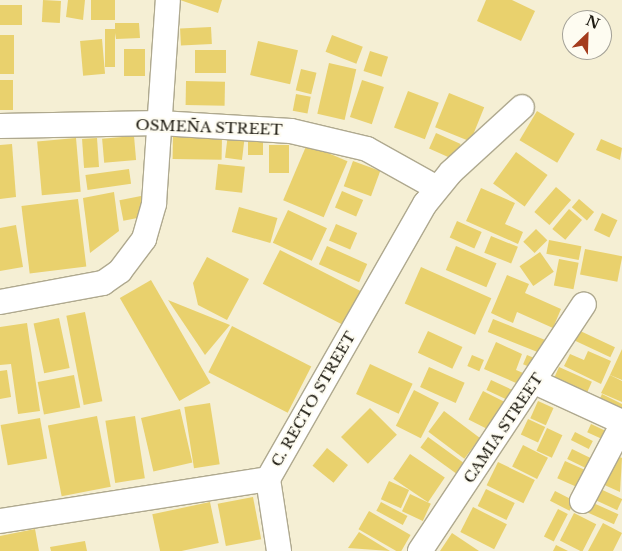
<!DOCTYPE html>
<meta charset="utf-8">
<style>
body{margin:0}
#map{position:relative;width:622px;height:551px;overflow:hidden;background:#f5efd4;font-family:"Libre Baskerville",serif}
div>[style]{position:absolute}
[style*='--x']{left:calc(var(--x)*1px);top:calc(var(--y)*1px);width:calc(var(--w)*1px);rotate:calc(var(--a)*1deg)}
.building>*{inset:0;background:#e9d16d;transform-origin:0 0}
.roads{filter:drop-shadow(1px 0 #afa98f) drop-shadow(-1px 0 #afa98f) drop-shadow(0 1px #afa98f) drop-shadow(0 -1px #afa98f)}
.minor>*{height:24px;margin:-12px;padding:0 12px;transform-origin:12px;border-radius:12px;background:#fff}
span{translate:-50% -50%;white-space:nowrap;text-align:center;line-height:1.15;-webkit-text-stroke:4px #fefcf1;paint-order:stroke}
.street-label{font-size:15px;color:#1e1b12}
.north{position:absolute;left:562px;top:10px;width:50px;height:50px;box-sizing:border-box;background:#fefcf1;border:1px solid #a4a298;border-radius:50%;rotate:24deg;font-size:14px;font-weight:700;line-height:20px;text-align:center;color:#1e1b12}
.north::after{content:'';display:block;margin:auto;width:18px;height:22px;background:#a43c1d;clip-path:polygon(50% 0,100% 100%,50% 72%,0 100%)}
</style>
<div id="map">
<div class="building">
<i style="left:43px;top:0;width:18px;height:22px;rotate:3deg"></i>
<i style="clip-path:polygon(68px 0,85px 0,83px 20px,66px 17px)"></i>
<i style="left:91px;top:0;width:24px;height:20px"></i>
<i style="clip-path:polygon(180px 0,222px 0,218px 13px)"></i>
<i style="clip-path:polygon(486px 0,512px 0,535px 11px,521px 41px,477px 21px)"></i>
<i style="left:0;top:5px;width:22px;height:20px"></i>
<i style="clip-path:polygon(115px 23px,139px 23px,140px 38px,116px 39px,115px 33px,115px 67px,105px 67px,105px 29px,115px 29px)"></i>
<i style="left:211px;top:27px;width:17px;height:31px;rotate:87deg"></i>
<i style="left:0;top:35px;width:14px;height:39px"></i>
<i style="left:332px;top:35px;width:33px;height:18px;rotate:21deg"></i>
<i style="left:102px;top:39px;width:35px;height:22px;rotate:85deg"></i>
<i style="left:258px;top:41px;width:41px;height:35px;rotate:13deg"></i>
<i style="left:124px;top:49px;width:21px;height:27px"></i>
<i style="left:195px;top:50px;width:31px;height:23px"></i>
<i style="left:370px;top:51px;width:19px;height:21px;rotate:18deg"></i>
<i style="left:329px;top:63px;width:28px;height:52px;rotate:13deg"></i>
<i style="left:301px;top:69px;width:16px;height:22px;rotate:14deg"></i>
<i style="left:0;top:80px;width:13px;height:30px"></i>
<i style="left:362px;top:80px;width:23px;height:39px;rotate:18deg"></i>
<i style="left:186px;top:81px;width:39px;height:24px;rotate:1deg"></i>
<i style="left:408px;top:91px;width:33px;height:39px;rotate:21deg"></i>
<i style="left:449px;top:93px;width:38px;height:37px;rotate:22deg"></i>
<i style="left:296px;top:94px;width:15px;height:17px;rotate:11deg"></i>
<i style="left:537px;top:111px;width:44px;height:34px;rotate:31deg"></i>
<i style="left:436px;top:133px;width:27px;height:17px;rotate:24deg"></i>
<i style="left:228px;top:134px;width:17px;height:24px;rotate:7deg"></i>
<i style="left:173px;top:135px;width:49px;height:24px;rotate:1deg"></i>
<i style="left:134px;top:136px;width:24px;height:32px;rotate:85deg"></i>
<i style="left:76px;top:138px;width:54px;height:39px;rotate:85deg"></i>
<i style="left:97px;top:138px;width:29px;height:15px;rotate:86deg"></i>
<i style="clip-path:polygon(601px 139px,622px 148px,620px 160px,596px 150px)"></i>
<i style="left:248px;top:142px;width:15px;height:13px"></i>
<i style="clip-path:polygon(12px 144px,16px 197px,0 199px,0 145px)"></i>
<i style="left:307px;top:144px;width:44px;height:61px;rotate:23deg"></i>
<i style="left:269px;top:145px;width:20px;height:28px"></i>
<i style="left:516px;top:152px;width:39px;height:39px;rotate:36deg"></i>
<i style="left:353px;top:161px;width:29px;height:27px;rotate:20deg"></i>
<i style="left:218px;top:164px;width:27px;height:26px;rotate:6deg"></i>
<i style="left:129px;top:169px;width:15px;height:44px;rotate:82deg"></i>
<i style="left:556px;top:187px;width:20px;height:33px;rotate:41deg"></i>
<i style="clip-path:polygon(481px 188px,515px 203px,505px 224px,523px 232px,518px 244px,466px 221px)"></i>
<i style="left:342px;top:191px;width:23px;height:18px;rotate:23deg"></i>
<i style="clip-path:polygon(114px 192px,119px 231px,90px 253px,83px 198px)"></i>
<i style="left:141px;top:196px;width:21px;height:22px;rotate:79deg"></i>
<i style="left:78px;top:199px;width:68px;height:57px;rotate:83deg"></i>
<i style="left:579px;top:199px;width:20px;height:11px;rotate:41deg"></i>
<i style="left:239px;top:207px;width:40px;height:26px;rotate:16deg"></i>
<i style="left:569px;top:209px;width:17px;height:26px;rotate:40deg"></i>
<i style="left:288px;top:210px;width:43px;height:36px;rotate:25deg"></i>
<i style="left:602px;top:213px;width:17px;height:19px;rotate:25deg"></i>
<i style="left:457px;top:221px;width:27px;height:18px;rotate:24deg"></i>
<i style="left:336px;top:224px;width:23px;height:18px;rotate:23deg"></i>
<i style="clip-path:polygon(16px 225px,23px 267px,0 271px,0 228px)"></i>
<i style="left:536px;top:229px;width:16px;height:18px;rotate:45deg"></i>
<i style="left:491px;top:236px;width:29px;height:18px;rotate:22deg"></i>
<i style="left:549px;top:240px;width:33px;height:14px;rotate:11deg"></i>
<i style="left:327px;top:246px;width:44px;height:20px;rotate:24deg"></i>
<i style="left:456px;top:246px;width:44px;height:26px;rotate:23deg"></i>
<i style="left:585px;top:249px;width:38px;height:26px;rotate:11deg"></i>
<i style="left:280px;top:250px;width:92px;height:38px;rotate:27deg"></i>
<i style="left:540px;top:252px;width:24px;height:25px;rotate:55deg"></i>
<i style="clip-path:polygon(207px 257px,249px 279px,227px 320px,198px 305px,193px 283px)"></i>
<i style="left:559px;top:259px;width:20px;height:27px;rotate:11deg"></i>
<i style="left:421px;top:267px;width:77px;height:40px;rotate:24deg"></i>
<i style="clip-path:polygon(507px 275px,529px 284px,525px 293px,561px 309px,553px 328px,517px 312px,513px 323px,491px 313px)"></i>
<i style="left:151px;top:280px;width:119px;height:36px;rotate:60deg"></i>
<i style="clip-path:polygon(168px 300px,230px 325px,205px 355px)"></i>
<i style="left:85px;top:312px;width:91px;height:19px;rotate:79deg"></i>
<i style="left:59px;top:318px;width:51px;height:26px;rotate:78deg"></i>
<i style="left:493px;top:319px;width:61px;height:14px;rotate:22deg"></i>
<i style="clip-path:polygon(27px 323px,40px 411px,18px 414px,11px 364px,0 365px,0 327px)"></i>
<i style="left:232px;top:326px;width:89px;height:52px;rotate:27deg"></i>
<i style="left:576px;top:329px;width:43px;height:11px;rotate:25deg"></i>
<i style="left:428px;top:331px;width:38px;height:24px;rotate:25deg"></i>
<i style="clip-path:polygon(496px 342px,522px 354px,516px 370px,528px 375px,523px 386px,484px 369px)"></i>
<i style="clip-path:polygon(622px 349px,622px 380px,610px 375px)"></i>
<i style="clip-path:polygon(588px 351px,611px 361px,601px 384px,564px 366px,570px 354px,584px 360px)"></i>
<i style="left:472px;top:355px;width:13px;height:12px;rotate:23deg"></i>
<i style="left:527px;top:355px;width:13px;height:10px;rotate:23deg"></i>
<i style="left:370px;top:364px;width:47px;height:33px;rotate:25deg"></i>
<i style="left:429px;top:367px;width:39px;height:22px;rotate:24deg"></i>
<i style="left:559px;top:367px;width:36px;height:17px;rotate:24deg"></i>
<i style="clip-path:polygon(7px 370px,11px 397px,0 399px,0 371px)"></i>
<i style="left:74px;top:375px;width:33px;height:37px;rotate:79deg"></i>
<i style="clip-path:polygon(610px 375px,622px 381px,622px 402px,601px 393px)"></i>
<i style="left:491px;top:380px;width:23px;height:11px;rotate:25deg"></i>
<i style="left:414px;top:390px;width:28px;height:40px;rotate:27deg"></i>
<i style="left:483px;top:391px;width:25px;height:32px;rotate:27deg"></i>
<i style="clip-path:polygon(602px 394px,622px 404px,622px 415px,596px 407px)"></i>
<i style="left:538px;top:401px;width:17px;height:19px;rotate:24deg"></i>
<i style="left:210px;top:403px;width:62px;height:26px;rotate:81deg"></i>
<i style="left:370px;top:408px;width:38px;height:41px;rotate:45deg"></i>
<i style="left:180px;top:409px;width:55px;height:40px;rotate:77deg"></i>
<i style="left:444px;top:411px;width:45px;height:26px;rotate:37deg"></i>
<i style="left:97px;top:416px;width:72px;height:50px;rotate:79deg"></i>
<i style="left:135px;top:416px;width:63px;height:30px;rotate:81deg"></i>
<i style="left:40px;top:418px;width:41px;height:40px;rotate:80deg"></i>
<i style="left:528px;top:419px;width:19px;height:17px;rotate:25deg"></i>
<i style="left:591px;top:424px;width:17px;height:9px;rotate:25deg"></i>
<i style="left:547px;top:428px;width:17px;height:25px;rotate:25deg"></i>
<i style="left:575px;top:432px;width:20px;height:9px;rotate:27deg"></i>
<i style="left:428px;top:437px;width:46px;height:13px;rotate:36deg"></i>
<i style="left:523px;top:445px;width:28px;height:24px;rotate:27deg"></i>
<i style="left:327px;top:448px;width:27px;height:23px;rotate:39deg"></i>
<i style="left:572px;top:449px;width:28px;height:11px;rotate:26deg"></i>
<i style="left:410px;top:454px;width:42px;height:30px;rotate:34deg"></i>
<i style="clip-path:polygon(613px 454px,622px 458px,620px 492px,600px 483px)"></i>
<i style="left:565px;top:461px;width:30px;height:19px;rotate:24deg"></i>
<i style="left:498px;top:462px;width:41px;height:26px;rotate:26deg"></i>
<i style="left:389px;top:481px;width:22px;height:20px;rotate:24deg"></i>
<i style="left:596px;top:487px;width:29px;height:12px;rotate:25deg"></i>
<i style="left:486px;top:489px;width:32px;height:19px;rotate:26deg"></i>
<i style="left:555px;top:491px;width:22px;height:11px;rotate:27deg"></i>
<i style="left:410px;top:494px;width:23px;height:19px;rotate:25deg"></i>
<i style="left:253px;top:497px;width:43px;height:36px;rotate:79deg"></i>
<i style="left:210px;top:502px;width:42px;height:59px;rotate:78deg"></i>
<i style="left:381px;top:502px;width:30px;height:10px;rotate:28deg"></i>
<i style="left:591px;top:502px;width:30px;height:11px;rotate:24deg"></i>
<i style="left:473px;top:507px;width:38px;height:28px;rotate:27deg"></i>
<i style="left:558px;top:509px;width:11px;height:31px;rotate:27deg"></i>
<i style="left:369px;top:511px;width:48px;height:21px;rotate:30deg"></i>
<i style="left:574px;top:513px;width:25px;height:31px;rotate:27deg"></i>
<i style="clip-path:polygon(603px 523px,622px 533px,613px 551px,588px 551px)"></i>
<i style="clip-path:polygon(35px 529px,39px 551px,0 551px,0 536px)"></i>
<i style="clip-path:polygon(359px 532px,390px 551px,348px 548px)"></i>
<i style="clip-path:polygon(452px 533px,479px 551px,440px 551px)"></i>
<i style="clip-path:polygon(85px 541px,87px 551px,51px 551px,50px 547px)"></i>
<i style="clip-path:polygon(556px 545px,568px 551px,553px 551px)"></i>
</div>
<div class="roads">
<div class="minor">
<i style="--x:0;--y:126;--w:160;--a:-1.1"></i>
<i style="--x:160;--y:123;--w:131;--a:3.5"></i>
<i style="--x:291;--y:131;--w:78;--a:13.3"></i>
<i style="--x:367;--y:149;--w:80;--a:29.1"></i>
<i style="--x:0;--y:302;--w:105;--a:-10.5"></i>
<i style="--x:103;--y:283;--w:21;--a:-35"></i>
<i style="--x:120;--y:271;--w:40;--a:-53"></i>
<i style="--x:144;--y:239;--w:37;--a:-74"></i>
<i style="--x:154;--y:203;--w:203;--a:-86.1"></i>
<i style="--x:535;--y:382;--w:96;--a:24.7"></i>
<i style="--x:268;--y:479;--w:317;--a:-60.3"></i>
<i style="--x:425;--y:204;--w:41;--a:-50.9"></i>
<i style="--x:451;--y:172;--w:96;--a:-42.5"></i>
<i style="--x:268;--y:479;--w:73;--a:81.3"></i>
<i style="--x:582;--y:501;--w:86;--a:-62.2"></i>
<i style="--x:0;--y:521;--w:271;--a:-8.9"></i>
<i style="--x:420;--y:551;--w:296;--a:-56.4"></i>
</div>
</div>
<div class="street-label">
<span style="left:209px;top:127px;rotate:2deg">OSMEÑA STREET</span>
<span style="left:313px;top:399px;rotate:-60deg">C. RECTO STREET</span>
<span style="left:503px;top:428px;rotate:-56deg">CAMIA STREET</span>
</div>
<div class="north">N</div>
</div>
